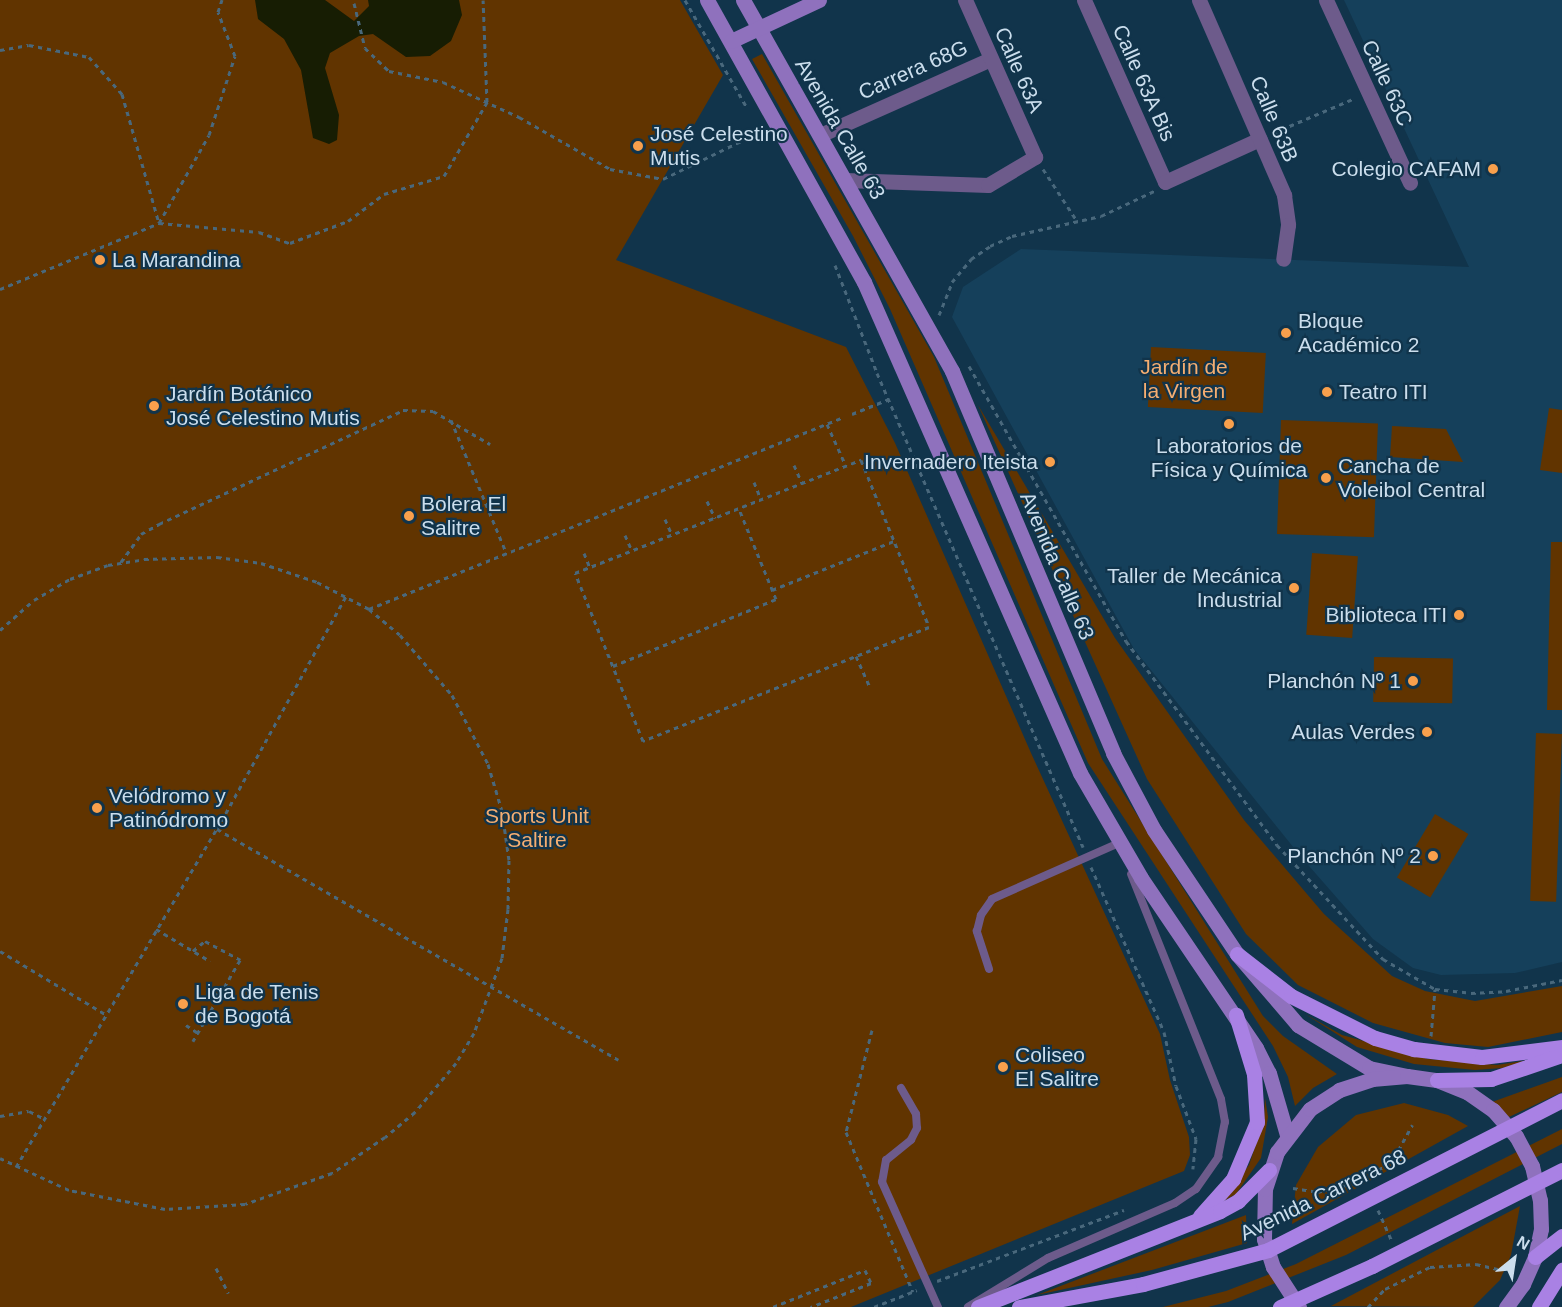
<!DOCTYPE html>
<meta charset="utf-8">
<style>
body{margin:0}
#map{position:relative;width:1562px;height:1307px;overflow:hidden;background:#11344b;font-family:Arial,sans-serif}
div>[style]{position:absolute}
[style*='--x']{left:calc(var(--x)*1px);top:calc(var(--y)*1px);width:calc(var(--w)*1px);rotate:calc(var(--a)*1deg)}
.built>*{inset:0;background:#15405b}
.green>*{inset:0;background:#613400;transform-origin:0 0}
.water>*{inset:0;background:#171d03}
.path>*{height:3px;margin-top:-1.5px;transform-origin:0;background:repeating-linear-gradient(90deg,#49687c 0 4.5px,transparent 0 9px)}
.lane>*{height:8px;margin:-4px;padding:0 4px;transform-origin:4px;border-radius:4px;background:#6d5b8b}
.street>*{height:15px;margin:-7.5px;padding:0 7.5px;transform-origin:7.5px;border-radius:7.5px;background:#6d5b8b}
.secondary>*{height:15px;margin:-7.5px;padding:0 7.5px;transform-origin:7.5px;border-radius:7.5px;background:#8f71bd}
.primary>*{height:15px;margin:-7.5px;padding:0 7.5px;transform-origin:7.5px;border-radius:7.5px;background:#a981e4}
.dots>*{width:16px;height:16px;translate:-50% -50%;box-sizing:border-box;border:3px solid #11344b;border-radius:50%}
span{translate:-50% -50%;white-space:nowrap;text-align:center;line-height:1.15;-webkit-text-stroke:4.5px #11344b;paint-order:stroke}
.street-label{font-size:21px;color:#cbdeed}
.poi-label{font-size:21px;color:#cbdeed}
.left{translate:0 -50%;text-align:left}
.right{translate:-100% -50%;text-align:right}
.park-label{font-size:21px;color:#f5ae71}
.north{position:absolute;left:1484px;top:1229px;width:60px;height:60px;-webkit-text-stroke:4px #11344b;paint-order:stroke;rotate:30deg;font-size:16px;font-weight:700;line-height:24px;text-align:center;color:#cbdeed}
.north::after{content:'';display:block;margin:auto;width:21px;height:27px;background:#cbdeed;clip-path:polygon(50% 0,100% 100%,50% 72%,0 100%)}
</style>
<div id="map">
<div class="built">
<i style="clip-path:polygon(1344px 0,1562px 0,1562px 962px,1515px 973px,1441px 975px,1413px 968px,1373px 939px,1302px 858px,1134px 649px,952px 317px,963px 287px,1021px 249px,1469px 267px)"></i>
</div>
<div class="green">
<i style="clip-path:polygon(0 0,680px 0,723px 75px,616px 260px,846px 347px,895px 443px,1031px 753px,1160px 1034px,1170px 1080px,1189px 1137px,1190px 1155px,1184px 1171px,851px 1307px,0 1307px)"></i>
<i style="clip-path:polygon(762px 54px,934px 357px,1102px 759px,1263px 1016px,1283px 1036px,1337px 1074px,1313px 1088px,1295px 1106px,1288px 1077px,1273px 1046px,1088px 763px,890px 309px,853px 236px,752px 59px)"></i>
<i style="left:1151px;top:347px;width:115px;height:60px;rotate:3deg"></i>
<i style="clip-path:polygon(978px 405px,1115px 638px,1244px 820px,1324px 914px,1392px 976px,1425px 991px,1475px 1001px,1562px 986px,1562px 1032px,1488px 1047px,1445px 1043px,1373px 1023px,1298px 985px,1246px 934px,1147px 779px)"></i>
<i style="clip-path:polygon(1549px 408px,1562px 410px,1562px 473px,1540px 470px)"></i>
<i style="left:1281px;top:420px;width:97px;height:114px;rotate:2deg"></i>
<i style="clip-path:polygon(1392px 426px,1446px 429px,1463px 462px,1390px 457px)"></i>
<i style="clip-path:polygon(1551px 542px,1562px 542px,1562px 710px,1547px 710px)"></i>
<i style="left:1312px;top:553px;width:46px;height:82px;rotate:4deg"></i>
<i style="left:1374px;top:657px;width:79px;height:45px;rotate:1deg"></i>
<i style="left:1536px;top:733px;width:26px;height:168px;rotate:2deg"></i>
<i style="left:1435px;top:814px;width:39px;height:74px;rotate:31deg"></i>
<i style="clip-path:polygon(1305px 1014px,1342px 1035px,1428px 1059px,1497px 1065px,1529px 1060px,1502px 1068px,1475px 1070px,1414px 1064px,1357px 1047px)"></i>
<i style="clip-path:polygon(1562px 1077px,1562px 1092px,1509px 1117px,1492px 1102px)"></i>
<i style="clip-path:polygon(1265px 1098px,1268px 1117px,1261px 1158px,1236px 1194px,1222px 1202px,1249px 1165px,1264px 1120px)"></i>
<i style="clip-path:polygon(1404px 1103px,1448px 1115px,1468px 1126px,1292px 1224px,1296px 1185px,1318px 1147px,1356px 1115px)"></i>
<i style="clip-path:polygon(1562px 1129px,1562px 1144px,1346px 1255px,1228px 1302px,1208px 1307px,1163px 1307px,1226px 1291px,1296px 1264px)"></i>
<i style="clip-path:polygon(1520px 1206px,1511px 1255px,1500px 1280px,1473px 1307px,1331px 1306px)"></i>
<i style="clip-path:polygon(1246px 1215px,1247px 1243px,1152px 1270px,1037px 1295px)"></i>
</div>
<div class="water">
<i style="clip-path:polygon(255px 0,325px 0,354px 21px,369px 6px,368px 0,459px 0,462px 15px,451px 41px,430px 56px,406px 57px,373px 34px,359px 36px,330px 53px,325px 68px,339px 115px,337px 140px,329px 144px,313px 138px,301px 70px,284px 39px,258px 19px)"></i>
</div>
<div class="path">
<i style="--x:685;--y:0;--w:125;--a:60.1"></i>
<i style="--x:354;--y:3;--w:46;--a:76.3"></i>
<i style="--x:365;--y:48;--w:33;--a:44"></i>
<i style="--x:389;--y:71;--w:55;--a:11.5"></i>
<i style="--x:443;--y:82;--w:84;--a:24.7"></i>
<i style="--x:519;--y:117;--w:105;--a:29.7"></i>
<i style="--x:610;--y:169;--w:54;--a:10.7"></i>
<i style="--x:663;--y:179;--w:110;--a:-25.9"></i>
<i style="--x:0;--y:50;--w:29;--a:-10"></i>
<i style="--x:29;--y:45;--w:61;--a:11.3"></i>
<i style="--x:89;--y:57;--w:50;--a:48.3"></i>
<i style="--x:122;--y:94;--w:134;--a:74"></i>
<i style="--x:1273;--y:133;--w:89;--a:-23.1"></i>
<i style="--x:1043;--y:169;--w:62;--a:56.8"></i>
<i style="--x:159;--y:223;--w:101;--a:-60.4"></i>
<i style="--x:209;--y:135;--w:83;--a:-71.8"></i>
<i style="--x:235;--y:56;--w:47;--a:-111.1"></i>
<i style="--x:218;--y:12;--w:13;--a:-72"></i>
<i style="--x:835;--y:265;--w:116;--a:68.7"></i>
<i style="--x:877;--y:373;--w:517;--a:66.51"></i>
<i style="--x:0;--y:289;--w:172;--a:-22.5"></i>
<i style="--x:159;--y:223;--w:100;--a:5.1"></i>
<i style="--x:259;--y:232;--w:33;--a:20"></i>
<i style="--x:290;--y:243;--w:62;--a:-20.8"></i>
<i style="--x:348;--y:221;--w:45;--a:-36.9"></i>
<i style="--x:384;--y:194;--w:63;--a:-16.7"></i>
<i style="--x:444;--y:176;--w:86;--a:-59.8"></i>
<i style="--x:487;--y:102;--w:102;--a:-92.2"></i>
<i style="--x:939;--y:315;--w:35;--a:-68"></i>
<i style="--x:952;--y:282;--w:30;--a:-50"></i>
<i style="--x:971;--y:259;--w:23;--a:-34"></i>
<i style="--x:990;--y:246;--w:24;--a:-24"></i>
<i style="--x:1012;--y:236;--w:91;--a:-12.7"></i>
<i style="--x:1101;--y:216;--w:59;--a:-25.3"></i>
<i style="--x:969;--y:366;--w:317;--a:60.3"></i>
<i style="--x:1126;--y:641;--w:254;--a:53.5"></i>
<i style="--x:1277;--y:845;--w:156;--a:47.1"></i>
<i style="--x:1383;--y:959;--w:60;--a:30"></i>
<i style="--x:1435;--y:989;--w:36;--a:6"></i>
<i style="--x:1471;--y:993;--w:35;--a:-3"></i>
<i style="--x:1506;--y:991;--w:57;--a:-11.1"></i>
<i style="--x:852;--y:414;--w:40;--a:-22"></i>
<i style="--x:451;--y:420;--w:143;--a:67.4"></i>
<i style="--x:827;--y:424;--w:46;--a:65.7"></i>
<i style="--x:861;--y:460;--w:180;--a:67.8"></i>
<i style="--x:929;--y:627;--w:308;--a:158.3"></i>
<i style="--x:643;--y:741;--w:181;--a:-112"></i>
<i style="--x:575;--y:573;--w:308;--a:-21.6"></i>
<i style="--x:794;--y:465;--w:20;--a:66"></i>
<i style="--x:754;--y:482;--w:18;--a:68"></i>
<i style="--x:707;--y:501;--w:19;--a:65"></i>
<i style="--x:665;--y:519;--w:17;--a:66"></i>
<i style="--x:625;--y:535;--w:17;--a:66"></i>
<i style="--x:584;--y:553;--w:16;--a:68"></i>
<i style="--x:121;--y:562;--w:34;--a:-54"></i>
<i style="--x:141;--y:534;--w:21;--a:-29"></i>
<i style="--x:159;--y:524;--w:269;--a:-25"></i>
<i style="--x:403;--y:410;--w:30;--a:2"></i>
<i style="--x:433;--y:411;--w:66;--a:30.1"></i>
<i style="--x:772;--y:590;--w:131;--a:-21.9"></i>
<i style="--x:369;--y:609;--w:509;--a:-22.03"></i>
<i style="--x:0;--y:630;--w:45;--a:-41.4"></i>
<i style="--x:34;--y:600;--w:42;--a:-30.3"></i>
<i style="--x:70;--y:579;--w:40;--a:-20.2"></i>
<i style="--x:108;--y:565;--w:36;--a:-9"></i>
<i style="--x:144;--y:559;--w:73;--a:-1.6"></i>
<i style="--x:217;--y:557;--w:44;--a:7.8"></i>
<i style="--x:261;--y:563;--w:59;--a:18.7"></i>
<i style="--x:317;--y:582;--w:59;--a:27.4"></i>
<i style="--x:369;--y:609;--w:40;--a:40"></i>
<i style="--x:400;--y:635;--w:79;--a:49.1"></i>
<i style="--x:452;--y:695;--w:78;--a:62.4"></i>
<i style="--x:488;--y:764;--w:49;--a:73.4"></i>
<i style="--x:502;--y:811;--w:49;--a:81.9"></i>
<i style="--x:509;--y:860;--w:49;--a:91.2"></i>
<i style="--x:508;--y:909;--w:49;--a:97"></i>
<i style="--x:502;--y:958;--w:80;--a:110.5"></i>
<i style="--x:474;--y:1033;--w:35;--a:121"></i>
<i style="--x:456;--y:1063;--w:64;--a:129.9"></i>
<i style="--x:415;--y:1112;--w:39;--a:140"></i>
<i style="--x:385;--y:1137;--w:64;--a:145.8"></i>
<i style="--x:332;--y:1173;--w:92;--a:160.4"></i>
<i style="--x:245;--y:1204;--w:80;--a:176.4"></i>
<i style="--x:165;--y:1209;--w:98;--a:-168.8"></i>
<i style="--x:69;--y:1190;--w:76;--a:-155.1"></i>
<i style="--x:856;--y:656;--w:32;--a:66"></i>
<i style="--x:613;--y:666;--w:176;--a:-22.3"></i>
<i style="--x:776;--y:599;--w:97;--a:-112.3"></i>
<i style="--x:217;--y:829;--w:463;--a:29.9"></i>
<i style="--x:1091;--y:867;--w:180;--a:66.1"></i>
<i style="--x:1164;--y:1032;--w:55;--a:77.5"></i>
<i style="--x:1176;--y:1086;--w:57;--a:69.3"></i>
<i style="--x:1196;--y:1139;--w:30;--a:96"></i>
<i style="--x:156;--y:929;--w:63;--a:30.7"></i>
<i style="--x:0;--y:951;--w:122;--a:31"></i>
<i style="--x:193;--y:951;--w:16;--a:-40"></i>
<i style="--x:205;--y:941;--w:40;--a:28"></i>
<i style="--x:240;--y:960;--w:94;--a:120.1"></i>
<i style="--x:207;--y:988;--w:14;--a:34"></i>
<i style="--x:186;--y:1025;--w:14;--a:34"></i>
<i style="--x:872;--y:1030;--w:105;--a:104.3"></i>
<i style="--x:846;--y:1132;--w:173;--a:67.3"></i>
<i style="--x:1431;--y:1036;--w:47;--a:-85.1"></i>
<i style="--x:0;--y:1116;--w:29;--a:-10"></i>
<i style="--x:29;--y:1111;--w:18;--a:27"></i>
<i style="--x:16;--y:1167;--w:393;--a:-59.3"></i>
<i style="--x:217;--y:829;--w:266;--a:-61"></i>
<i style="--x:1293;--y:1188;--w:24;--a:9"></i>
<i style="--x:1317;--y:1192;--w:48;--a:-13.2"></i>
<i style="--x:1364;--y:1181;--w:38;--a:-37"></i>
<i style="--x:1394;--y:1158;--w:38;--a:-61"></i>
<i style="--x:1378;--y:1210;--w:32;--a:66"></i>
<i style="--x:216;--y:1268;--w:28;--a:64"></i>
<i style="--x:937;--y:1281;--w:200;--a:-20.8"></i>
<i style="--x:773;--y:1307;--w:99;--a:-21.9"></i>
<i style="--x:865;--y:1270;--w:14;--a:65"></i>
<i style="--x:871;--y:1283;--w:65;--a:158.2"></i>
<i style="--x:874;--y:1307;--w:46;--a:-21.6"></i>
<i style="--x:1368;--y:1307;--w:25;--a:-47"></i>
<i style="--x:1385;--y:1289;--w:50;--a:-26.1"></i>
<i style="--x:1430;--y:1267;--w:46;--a:-3.7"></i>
<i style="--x:1476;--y:1264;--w:23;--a:13"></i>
</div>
<div class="lane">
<i style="--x:989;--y:969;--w:40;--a:-108"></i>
<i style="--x:977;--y:931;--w:16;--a:-76"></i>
<i style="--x:981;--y:915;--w:19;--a:-55"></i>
<i style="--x:992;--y:899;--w:139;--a:-23.8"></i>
<i style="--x:901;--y:1088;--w:30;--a:60"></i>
<i style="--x:916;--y:1114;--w:14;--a:86"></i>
<i style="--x:917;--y:1128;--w:13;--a:117"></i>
<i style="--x:911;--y:1140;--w:32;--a:141"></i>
<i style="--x:886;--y:1160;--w:22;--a:100"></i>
<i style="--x:882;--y:1182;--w:137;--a:65.9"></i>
<i style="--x:968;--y:1307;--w:94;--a:-31.5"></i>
<i style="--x:1048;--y:1258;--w:138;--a:-23.4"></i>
<i style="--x:1175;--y:1203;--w:25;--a:-34"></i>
<i style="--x:1196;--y:1189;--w:39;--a:-55"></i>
<i style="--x:1218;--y:1157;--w:36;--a:-79"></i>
<i style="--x:1225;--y:1122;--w:23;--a:-100"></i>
<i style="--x:1221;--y:1099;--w:242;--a:-111.8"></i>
</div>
<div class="street">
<i style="--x:1084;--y:0;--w:199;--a:66"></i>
<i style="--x:1165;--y:182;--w:104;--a:-24.4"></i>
<i style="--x:1199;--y:0;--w:213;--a:66.4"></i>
<i style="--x:1284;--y:195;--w:30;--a:82"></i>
<i style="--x:1288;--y:225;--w:34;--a:98"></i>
<i style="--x:1326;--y:0;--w:201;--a:65.3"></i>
<i style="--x:820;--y:135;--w:187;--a:-24"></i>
<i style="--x:845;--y:180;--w:143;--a:2"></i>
<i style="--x:988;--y:185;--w:55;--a:-30.8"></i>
<i style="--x:1035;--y:157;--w:172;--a:-114"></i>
</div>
<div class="secondary">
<i style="--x:707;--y:0;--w:323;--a:60.9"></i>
<i style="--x:864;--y:282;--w:536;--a:66.25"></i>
<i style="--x:1080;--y:773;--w:121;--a:59.8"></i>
<i style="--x:1141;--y:878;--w:205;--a:55.9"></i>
<i style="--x:1256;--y:1048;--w:28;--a:63"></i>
<i style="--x:1269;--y:1073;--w:65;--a:73.8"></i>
<i style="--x:743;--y:0;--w:426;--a:60.6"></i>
<i style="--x:952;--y:371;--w:415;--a:67.1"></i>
<i style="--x:1113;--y:753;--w:87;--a:62"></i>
<i style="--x:1154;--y:830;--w:149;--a:56.2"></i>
<i style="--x:1237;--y:954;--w:94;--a:49.3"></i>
<i style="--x:1298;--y:1025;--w:83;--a:31.2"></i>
<i style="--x:1369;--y:1068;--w:39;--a:12"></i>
<i style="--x:731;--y:41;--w:97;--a:-25"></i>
<i style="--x:1299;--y:1307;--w:48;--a:-123"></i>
<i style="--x:1273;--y:1267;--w:29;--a:-108"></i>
<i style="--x:1264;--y:1239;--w:50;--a:-88.9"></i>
<i style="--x:1265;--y:1189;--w:39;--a:-72"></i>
<i style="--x:1277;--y:1152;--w:54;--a:-52.5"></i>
<i style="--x:1310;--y:1109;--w:35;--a:-33"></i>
<i style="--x:1339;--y:1090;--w:35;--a:-18"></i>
<i style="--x:1372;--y:1079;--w:35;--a:-5"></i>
<i style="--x:1407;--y:1076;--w:30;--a:8"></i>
<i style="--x:1437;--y:1080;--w:32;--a:22"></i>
<i style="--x:1467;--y:1092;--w:32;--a:35"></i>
<i style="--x:1493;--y:1110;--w:35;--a:49"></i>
<i style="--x:1516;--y:1136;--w:34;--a:62"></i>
<i style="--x:1532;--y:1166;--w:35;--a:77"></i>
<i style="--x:1540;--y:1200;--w:29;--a:88"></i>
<i style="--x:1541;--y:1229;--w:29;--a:102"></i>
<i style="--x:1535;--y:1257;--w:30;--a:114"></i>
<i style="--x:1523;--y:1284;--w:29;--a:126"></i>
</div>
<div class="primary">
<i style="--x:1237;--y:954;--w:68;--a:37.9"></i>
<i style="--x:1291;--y:996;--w:94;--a:26.6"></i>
<i style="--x:1375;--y:1038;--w:41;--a:15.8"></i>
<i style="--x:1414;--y:1049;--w:68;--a:6.7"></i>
<i style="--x:1482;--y:1057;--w:81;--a:-7.1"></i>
<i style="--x:1437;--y:1080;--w:54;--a:-1.1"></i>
<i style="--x:1491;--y:1079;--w:75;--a:-18.7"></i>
<i style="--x:1200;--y:1216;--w:50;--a:-48.3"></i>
<i style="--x:1233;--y:1179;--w:62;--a:-67.2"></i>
<i style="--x:1257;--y:1122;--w:48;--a:-93.6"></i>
<i style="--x:1254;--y:1074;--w:62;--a:-107"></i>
<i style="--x:1535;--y:1257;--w:34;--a:-38"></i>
<i style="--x:978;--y:1307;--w:260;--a:-21.6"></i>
<i style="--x:1220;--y:1211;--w:21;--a:-29"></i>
<i style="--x:1238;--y:1201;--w:44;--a:-45"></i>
<i style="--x:1019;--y:1307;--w:126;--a:-10.5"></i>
<i style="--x:1143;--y:1284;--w:130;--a:-15.2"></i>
<i style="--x:1268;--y:1250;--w:330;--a:-27"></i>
<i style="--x:1280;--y:1307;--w:101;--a:-24"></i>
<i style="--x:1372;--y:1266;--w:213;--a:-26.8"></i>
<i style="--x:1539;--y:1307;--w:44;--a:-58.1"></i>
</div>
<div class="dots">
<i style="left:638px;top:146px;background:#f9a04c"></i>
<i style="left:1493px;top:169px;background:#f9a04c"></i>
<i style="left:100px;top:260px;background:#f9a04c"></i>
<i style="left:1286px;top:333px;background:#f9a04c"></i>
<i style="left:1327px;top:392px;background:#f9a04c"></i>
<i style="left:154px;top:406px;background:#f9a04c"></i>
<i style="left:1229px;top:424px;background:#f9a04c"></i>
<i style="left:1050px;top:462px;background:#f9a04c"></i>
<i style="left:1326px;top:478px;background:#f9a04c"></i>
<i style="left:409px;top:516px;background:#f9a04c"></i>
<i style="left:1294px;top:588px;background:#f9a04c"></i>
<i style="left:1459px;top:615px;background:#f9a04c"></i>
<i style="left:1413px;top:681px;background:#f9a04c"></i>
<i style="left:1427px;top:732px;background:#f9a04c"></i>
<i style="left:97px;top:808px;background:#f9a04c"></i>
<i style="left:1433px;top:856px;background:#f9a04c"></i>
<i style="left:183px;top:1004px;background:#f9a04c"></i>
<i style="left:1003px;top:1067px;background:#f9a04c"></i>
</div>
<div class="street-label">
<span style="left:913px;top:70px;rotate:-24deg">Carrera 68G</span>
<span style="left:1019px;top:70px;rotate:66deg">Calle 63A</span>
<span style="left:1144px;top:83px;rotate:66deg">Calle 63A Bis</span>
<span style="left:1387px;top:83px;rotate:65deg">Calle 63C</span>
<span style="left:1274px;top:119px;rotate:67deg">Calle 63B</span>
<span style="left:840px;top:129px;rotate:60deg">Avenida Calle 63</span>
<span style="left:1057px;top:566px;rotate:67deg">Avenida Calle 63</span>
<span style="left:1323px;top:1195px;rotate:-26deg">Avenida Carrera 68</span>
</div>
<div class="poi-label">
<span class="left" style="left:650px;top:146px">José Celestino<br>Mutis</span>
<span class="right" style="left:1481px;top:169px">Colegio CAFAM</span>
<span class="left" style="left:112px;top:260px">La Marandina</span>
<span class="left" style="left:1298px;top:333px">Bloque<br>Académico 2</span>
<span class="left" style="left:1339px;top:392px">Teatro ITI</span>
<span class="left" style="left:166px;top:406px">Jardín Botánico<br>José Celestino Mutis</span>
<span style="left:1229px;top:458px">Laboratorios de<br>Física y Química</span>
<span class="right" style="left:1038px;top:462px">Invernadero Iteista</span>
<span class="left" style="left:1338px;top:478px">Cancha de<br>Voleibol Central</span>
<span class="left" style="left:421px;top:516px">Bolera El<br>Salitre</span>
<span class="right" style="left:1282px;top:588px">Taller de Mecánica<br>Industrial</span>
<span class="right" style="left:1447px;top:615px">Biblioteca ITI</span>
<span class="right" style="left:1401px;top:681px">Planchón Nº 1</span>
<span class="right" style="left:1415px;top:732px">Aulas Verdes</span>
<span class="left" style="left:109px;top:808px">Velódromo y<br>Patinódromo</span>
<span class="right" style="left:1421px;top:856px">Planchón Nº 2</span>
<span class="left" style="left:195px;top:1004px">Liga de Tenis<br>de Bogotá</span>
<span class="left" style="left:1015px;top:1067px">Coliseo<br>El Salitre</span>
</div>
<div class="park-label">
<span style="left:1184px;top:379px">Jardín de<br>la Virgen</span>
<span style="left:537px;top:828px">Sports Unit<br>Saltire</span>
</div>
<div class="north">N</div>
</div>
